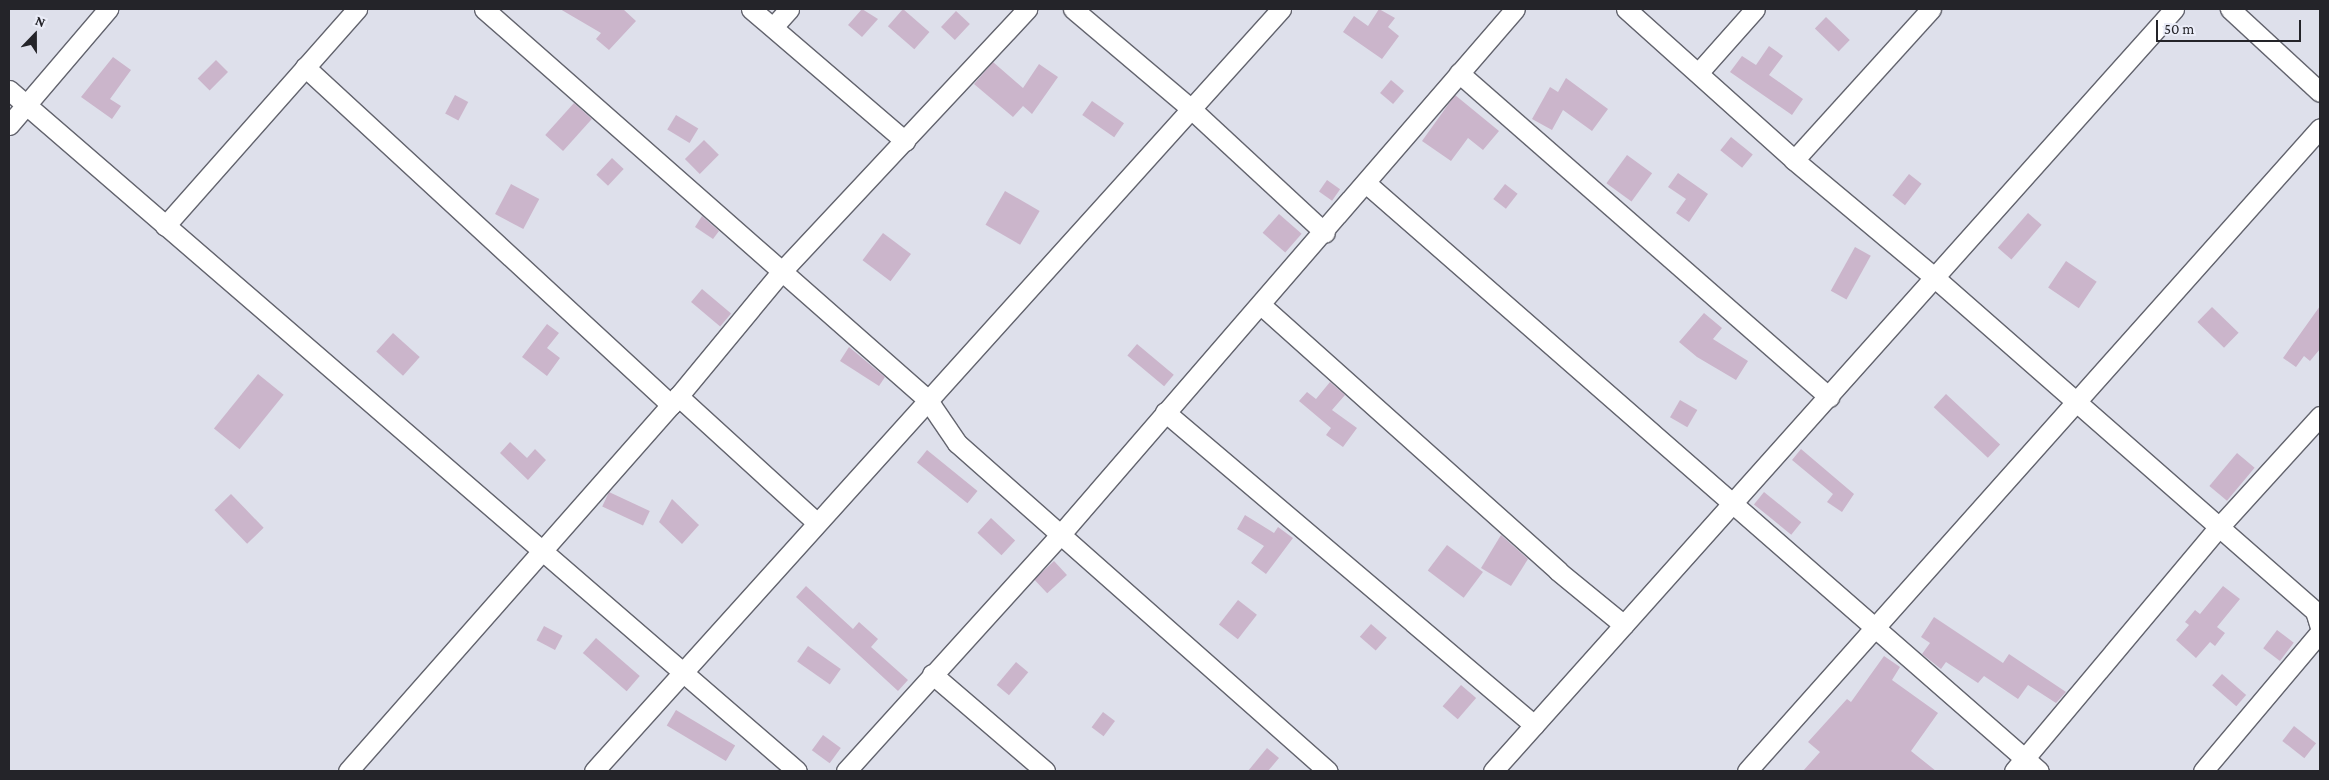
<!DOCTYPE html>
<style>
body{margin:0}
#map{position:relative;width:2329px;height:780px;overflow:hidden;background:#dee0eb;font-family:"Crimson Pro",serif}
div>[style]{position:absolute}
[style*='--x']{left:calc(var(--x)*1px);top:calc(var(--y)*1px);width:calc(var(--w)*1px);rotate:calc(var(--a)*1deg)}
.building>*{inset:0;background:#cbb5cb;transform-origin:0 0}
.roads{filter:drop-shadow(1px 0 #63646e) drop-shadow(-1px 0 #63646e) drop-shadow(0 1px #63646e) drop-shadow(0 -1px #63646e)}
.street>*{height:19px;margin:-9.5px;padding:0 9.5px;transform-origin:9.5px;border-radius:9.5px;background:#fff}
span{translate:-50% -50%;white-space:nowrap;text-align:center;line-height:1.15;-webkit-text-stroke:4.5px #ebedf8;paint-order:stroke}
.frame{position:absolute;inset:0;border:10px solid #242429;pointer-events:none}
.north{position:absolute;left:10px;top:10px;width:50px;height:50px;-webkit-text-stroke:4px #ebedf8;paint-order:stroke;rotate:22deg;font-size:14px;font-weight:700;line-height:20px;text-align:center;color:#242429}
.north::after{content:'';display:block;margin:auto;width:18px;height:22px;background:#242429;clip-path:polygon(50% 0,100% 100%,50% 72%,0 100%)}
.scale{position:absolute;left:2156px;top:20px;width:145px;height:22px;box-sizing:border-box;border:2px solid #242429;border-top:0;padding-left:6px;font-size:15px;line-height:18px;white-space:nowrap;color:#242429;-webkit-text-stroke:4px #ebedf8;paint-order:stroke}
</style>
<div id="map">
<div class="building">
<i style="clip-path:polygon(560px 9px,623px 9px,636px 21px,609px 50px,596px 39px,601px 33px)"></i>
<i style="clip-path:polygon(862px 9px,878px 19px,862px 37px,848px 25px)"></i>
<i style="left:903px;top:9px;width:35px;height:23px;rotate:41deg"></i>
<i style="clip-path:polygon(1379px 9px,1395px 18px,1388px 27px,1399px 36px,1382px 59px,1343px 32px,1354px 16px,1368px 26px)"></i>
<i style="left:956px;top:11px;width:19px;height:22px;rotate:43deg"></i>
<i style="left:1826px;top:17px;width:33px;height:16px;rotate:44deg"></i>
<i style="clip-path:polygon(1769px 46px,1783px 56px,1769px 75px,1803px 99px,1792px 115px,1730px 72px,1742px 56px,1756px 65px)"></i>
<i style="clip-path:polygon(113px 57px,131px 70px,110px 99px,121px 106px,112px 119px,81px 97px)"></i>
<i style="left:216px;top:60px;width:17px;height:26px;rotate:45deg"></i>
<i style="clip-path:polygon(993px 62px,1023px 88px,1039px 64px,1058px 77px,1032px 114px,1023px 106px,1013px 117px,974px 84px)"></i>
<i style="clip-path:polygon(1566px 78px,1608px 109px,1592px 131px,1563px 110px,1552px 130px,1532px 119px,1550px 87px,1558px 92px)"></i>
<i style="left:1391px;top:80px;width:17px;height:17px;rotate:40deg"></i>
<i style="left:455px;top:95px;width:15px;height:21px;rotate:28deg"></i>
<i style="clip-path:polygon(1455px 95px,1499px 131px,1483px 150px,1468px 138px,1451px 161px,1422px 141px)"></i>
<i style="left:1092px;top:101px;width:39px;height:17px;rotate:35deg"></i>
<i style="left:574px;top:103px;width:24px;height:43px;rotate:42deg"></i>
<i style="left:676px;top:115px;width:26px;height:17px;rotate:31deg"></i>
<i style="left:1731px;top:137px;width:28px;height:17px;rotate:39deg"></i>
<i style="left:704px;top:140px;width:21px;height:27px;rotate:45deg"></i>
<i style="left:1627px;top:155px;width:31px;height:35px;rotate:36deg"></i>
<i style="left:612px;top:158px;width:16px;height:23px;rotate:43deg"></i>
<i style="clip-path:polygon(1678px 173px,1708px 194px,1689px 222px,1676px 213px,1686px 199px,1668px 187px)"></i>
<i style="left:1909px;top:174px;width:16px;height:27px;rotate:38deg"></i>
<i style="left:1327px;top:180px;width:16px;height:14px;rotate:35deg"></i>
<i style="left:511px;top:184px;width:32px;height:34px;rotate:28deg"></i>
<i style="left:1505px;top:184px;width:16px;height:19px;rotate:38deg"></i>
<i style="left:1005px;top:191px;width:40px;height:39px;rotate:30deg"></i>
<i style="left:2028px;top:213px;width:18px;height:46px;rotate:41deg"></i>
<i style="left:1279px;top:214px;width:30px;height:25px;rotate:41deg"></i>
<i style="clip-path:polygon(702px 216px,719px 231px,713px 239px,695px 227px)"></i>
<i style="left:883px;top:233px;width:35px;height:34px;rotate:37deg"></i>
<i style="left:1855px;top:247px;width:18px;height:50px;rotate:29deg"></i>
<i style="left:2066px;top:261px;width:37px;height:32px;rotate:34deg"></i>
<i style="left:702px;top:289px;width:38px;height:17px;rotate:40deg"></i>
<i style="clip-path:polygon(2320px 306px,2320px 349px,2310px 361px,2304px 356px,2296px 367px,2283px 358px)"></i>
<i style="left:2212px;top:307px;width:37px;height:21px;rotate:44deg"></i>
<i style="clip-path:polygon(1704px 313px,1722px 328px,1713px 339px,1748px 361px,1736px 380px,1697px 357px,1679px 342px)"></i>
<i style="clip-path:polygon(547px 324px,559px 333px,547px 348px,560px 358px,547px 376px,522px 357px)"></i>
<i style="left:393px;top:333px;width:36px;height:25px;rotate:42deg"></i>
<i style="left:1137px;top:344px;width:48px;height:15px;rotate:40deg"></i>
<i style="clip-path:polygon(849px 347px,885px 377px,879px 386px,840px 361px)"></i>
<i style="left:258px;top:374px;width:33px;height:70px;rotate:39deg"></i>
<i style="clip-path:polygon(1330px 382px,1345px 395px,1332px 410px,1357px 428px,1343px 447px,1326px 435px,1331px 428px,1299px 401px,1307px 392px,1316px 399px)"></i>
<i style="left:1946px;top:394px;width:74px;height:18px;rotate:43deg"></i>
<i style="left:1680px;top:400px;width:20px;height:20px;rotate:30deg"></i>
<i style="clip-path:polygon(510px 442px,527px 458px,535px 449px,546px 460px,528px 480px,500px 453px)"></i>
<i style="clip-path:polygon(1801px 449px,1854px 494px,1842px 512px,1827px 502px,1833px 494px,1792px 460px)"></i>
<i style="left:927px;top:450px;width:65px;height:16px;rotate:39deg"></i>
<i style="left:2237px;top:453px;width:23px;height:43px;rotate:40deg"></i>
<i style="left:609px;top:492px;width:45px;height:16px;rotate:25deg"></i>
<i style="left:1764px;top:492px;width:48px;height:16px;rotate:39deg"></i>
<i style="left:231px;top:494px;width:47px;height:23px;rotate:46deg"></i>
<i style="clip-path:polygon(672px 499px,699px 525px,682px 544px,659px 522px)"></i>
<i style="clip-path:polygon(1245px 515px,1274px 533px,1278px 527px,1293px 538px,1266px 574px,1251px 563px,1264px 546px,1237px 529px)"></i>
<i style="left:991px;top:518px;width:33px;height:20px;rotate:43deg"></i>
<i style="clip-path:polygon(1501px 535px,1528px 559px,1511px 586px,1481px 568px)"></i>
<i style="left:1447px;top:545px;width:45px;height:32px;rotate:37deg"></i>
<i style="left:1054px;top:561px;width:19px;height:27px;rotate:47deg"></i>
<i style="clip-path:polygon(806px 586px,853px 629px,859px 622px,878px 639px,871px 647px,908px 680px,898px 691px,796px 597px)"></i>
<i style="clip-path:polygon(2223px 586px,2240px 599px,2217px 627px,2225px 633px,2215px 646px,2210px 642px,2196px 658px,2176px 640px,2189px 625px,2185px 622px,2195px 610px,2200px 614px)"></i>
<i style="left:1238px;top:600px;width:24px;height:31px;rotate:38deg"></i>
<i style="clip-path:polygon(1934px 617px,2003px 663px,2009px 654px,2066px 692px,2056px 703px,2028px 685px,2018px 699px,1984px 676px,1978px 683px,1946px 662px,1941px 669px,1922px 654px,1930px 643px,1921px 637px)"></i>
<i style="left:1371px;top:624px;width:21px;height:17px;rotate:41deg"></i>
<i style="left:544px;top:626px;width:21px;height:16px;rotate:28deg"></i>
<i style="left:2277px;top:630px;width:21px;height:23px;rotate:37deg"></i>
<i style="left:596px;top:638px;width:58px;height:20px;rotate:41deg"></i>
<i style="left:808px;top:646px;width:40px;height:19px;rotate:35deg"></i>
<i style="clip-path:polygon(1884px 656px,1900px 667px,1892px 680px,1938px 713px,1911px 751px,1936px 771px,1803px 771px,1820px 752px,1808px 742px,1847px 699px,1851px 702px)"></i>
<i style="left:1016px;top:662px;width:16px;height:30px;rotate:40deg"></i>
<i style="left:2222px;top:674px;width:32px;height:15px;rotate:41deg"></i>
<i style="left:1461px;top:685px;width:20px;height:28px;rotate:41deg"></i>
<i style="left:676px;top:710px;width:69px;height:18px;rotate:31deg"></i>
<i style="left:1103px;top:712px;width:15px;height:19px;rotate:37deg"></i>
<i style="left:2294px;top:726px;width:28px;height:19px;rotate:38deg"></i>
<i style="left:823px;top:735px;width:22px;height:19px;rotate:36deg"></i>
<i style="clip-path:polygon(1267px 748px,1279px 758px,1268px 771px,1248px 771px)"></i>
</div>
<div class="roads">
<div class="street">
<i style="--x:484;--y:9;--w:590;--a:41.36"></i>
<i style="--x:927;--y:399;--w:53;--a:55.7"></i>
<i style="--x:957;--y:443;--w:495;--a:41.5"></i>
<i style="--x:751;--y:9;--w:203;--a:40.6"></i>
<i style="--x:1073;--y:9;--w:152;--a:40.2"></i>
<i style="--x:1189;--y:107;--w:185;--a:42.8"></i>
<i style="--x:1626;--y:9;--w:226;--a:41.9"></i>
<i style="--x:1794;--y:160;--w:184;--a:39.9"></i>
<i style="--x:1935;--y:278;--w:505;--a:41.23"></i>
<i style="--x:2315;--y:611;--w:17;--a:73"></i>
<i style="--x:2230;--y:9;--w:122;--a:42.7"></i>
<i style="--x:773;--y:27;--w:24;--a:-48"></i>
<i style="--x:305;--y:67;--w:498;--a:42.7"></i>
<i style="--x:1699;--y:72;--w:84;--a:-48.4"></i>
<i style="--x:1459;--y:73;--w:492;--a:41.2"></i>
<i style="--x:9;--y:90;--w:1041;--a:40.83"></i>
<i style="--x:9;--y:125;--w:153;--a:-49.5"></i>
<i style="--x:1794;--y:160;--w:204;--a:-47.8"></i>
<i style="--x:1367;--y:184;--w:892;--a:41.14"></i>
<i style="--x:165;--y:226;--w:290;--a:-48.5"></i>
<i style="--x:1261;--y:305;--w:399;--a:41.8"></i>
<i style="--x:1558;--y:571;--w:85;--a:39.3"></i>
<i style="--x:678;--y:396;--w:187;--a:42.4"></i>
<i style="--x:1165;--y:412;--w:484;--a:40.3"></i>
<i style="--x:932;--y:674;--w:149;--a:40.6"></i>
<i style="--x:348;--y:771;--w:488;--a:-48.6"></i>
<i style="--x:671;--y:405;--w:174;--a:-50.4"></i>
<i style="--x:782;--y:271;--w:359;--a:-46.9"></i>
<i style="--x:594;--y:771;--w:1026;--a:-47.96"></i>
<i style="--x:846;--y:771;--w:319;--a:-47.8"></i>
<i style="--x:1060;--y:535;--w:695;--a:-49.14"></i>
<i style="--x:1493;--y:771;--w:1022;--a:-48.21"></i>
<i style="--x:1747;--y:771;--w:861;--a:-48.29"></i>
<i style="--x:2014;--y:771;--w:319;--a:-50"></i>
<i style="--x:2219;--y:527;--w:150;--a:-47.7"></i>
<i style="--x:2203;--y:771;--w:182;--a:-49.9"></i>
</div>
</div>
<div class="frame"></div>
<div class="north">N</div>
<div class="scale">50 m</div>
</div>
